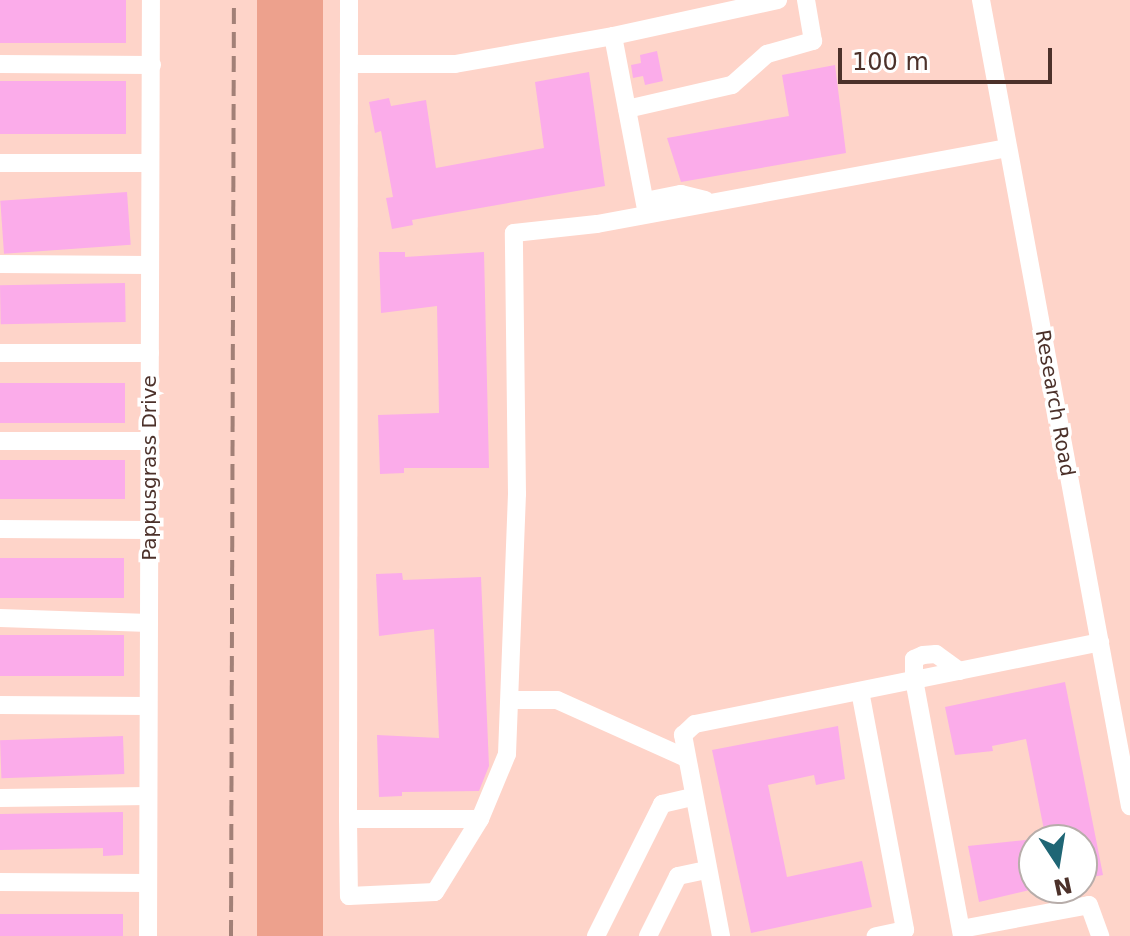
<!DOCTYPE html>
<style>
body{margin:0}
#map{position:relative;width:1130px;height:936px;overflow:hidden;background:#fed4c9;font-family:"DejaVu Sans",sans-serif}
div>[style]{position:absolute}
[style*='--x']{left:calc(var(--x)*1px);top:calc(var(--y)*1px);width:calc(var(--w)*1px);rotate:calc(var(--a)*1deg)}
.green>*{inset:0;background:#eda18d;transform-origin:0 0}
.building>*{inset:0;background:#fbacea;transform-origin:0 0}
.minor>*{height:18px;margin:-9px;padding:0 9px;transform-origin:9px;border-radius:9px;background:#fff}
.rail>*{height:4px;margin-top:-2px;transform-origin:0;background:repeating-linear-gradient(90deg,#a28077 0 16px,transparent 0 24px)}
span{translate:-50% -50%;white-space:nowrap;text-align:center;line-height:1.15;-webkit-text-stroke:7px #fff;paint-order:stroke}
.street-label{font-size:20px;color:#4c312a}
.north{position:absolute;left:1018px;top:824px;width:80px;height:80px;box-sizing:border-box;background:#fff;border:2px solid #b7adaa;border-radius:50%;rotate:168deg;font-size:22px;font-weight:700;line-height:32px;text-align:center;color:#4c312a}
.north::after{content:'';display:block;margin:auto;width:28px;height:36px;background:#1f6675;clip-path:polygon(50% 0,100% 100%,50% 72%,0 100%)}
.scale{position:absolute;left:838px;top:48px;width:214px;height:36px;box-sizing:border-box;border:4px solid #4c312a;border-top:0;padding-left:10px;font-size:24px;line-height:28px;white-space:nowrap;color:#4c312a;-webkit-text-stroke:6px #fff;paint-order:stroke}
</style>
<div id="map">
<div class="green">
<i style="left:257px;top:0;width:66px;height:936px"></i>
</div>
<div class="building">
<i style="left:0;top:0;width:126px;height:43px"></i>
<i style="clip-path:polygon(657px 51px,663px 81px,645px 85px,643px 76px,633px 78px,631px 65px,641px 63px,640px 55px)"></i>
<i style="clip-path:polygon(835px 65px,846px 153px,681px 182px,667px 138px,789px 116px,782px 75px)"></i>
<i style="clip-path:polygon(589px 72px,605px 186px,412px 220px,413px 225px,392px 229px,386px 198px,393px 197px,381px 131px,375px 133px,369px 102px,389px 98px,391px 106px,426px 100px,436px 168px,544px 148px,535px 82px)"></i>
<i style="left:0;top:81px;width:126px;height:53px"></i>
<i style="left:127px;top:192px;width:53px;height:127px;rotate:86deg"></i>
<i style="clip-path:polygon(379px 252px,405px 252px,405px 257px,484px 252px,489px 468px,404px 468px,404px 473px,380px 474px,378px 415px,439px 413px,437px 306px,381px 313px)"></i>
<i style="left:125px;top:283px;width:39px;height:125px;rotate:89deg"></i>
<i style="left:0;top:383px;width:125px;height:40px"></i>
<i style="left:125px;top:460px;width:39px;height:125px;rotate:90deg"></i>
<i style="left:124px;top:558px;width:40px;height:124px;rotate:90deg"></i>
<i style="clip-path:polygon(402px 573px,403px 580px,481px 577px,489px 766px,479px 791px,402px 792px,402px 796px,379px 797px,377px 735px,439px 738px,434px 629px,379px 636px,376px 574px)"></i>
<i style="left:124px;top:635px;width:41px;height:124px;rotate:90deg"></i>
<i style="clip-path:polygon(1065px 682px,1103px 875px,1082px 879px,1082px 840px,1046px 840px,1026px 739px,992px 746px,993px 751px,955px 755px,945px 707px)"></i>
<i style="clip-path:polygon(838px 726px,845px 779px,816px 785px,814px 775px,768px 785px,787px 877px,862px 861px,872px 907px,751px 933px,712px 750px)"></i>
<i style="left:123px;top:736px;width:38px;height:123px;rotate:88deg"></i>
<i style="clip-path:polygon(123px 812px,123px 855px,103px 856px,103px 848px,0 850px,0 814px)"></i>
<i style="clip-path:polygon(1034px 839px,1034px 889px,979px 902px,968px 846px)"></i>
<i style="left:123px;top:914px;width:22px;height:123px;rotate:90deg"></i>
</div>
<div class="minor">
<i style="--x:349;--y:0;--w:819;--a:90.07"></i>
<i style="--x:348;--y:819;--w:132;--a:0"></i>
<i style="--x:480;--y:819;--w:70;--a:-67.4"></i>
<i style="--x:507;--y:754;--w:260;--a:-87.8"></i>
<i style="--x:517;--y:494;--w:261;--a:-90.7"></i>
<i style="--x:514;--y:233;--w:83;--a:-6.2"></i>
<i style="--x:597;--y:224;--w:418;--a:-10.5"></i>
<i style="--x:981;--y:0;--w:820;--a:79.53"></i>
<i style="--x:613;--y:36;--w:169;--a:-12.3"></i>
<i style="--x:0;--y:64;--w:152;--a:0.4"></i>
<i style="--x:350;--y:64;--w:105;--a:0"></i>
<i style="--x:455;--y:64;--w:160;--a:-10"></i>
<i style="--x:613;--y:36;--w:181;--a:79.2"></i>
<i style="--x:627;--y:109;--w:108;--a:-12.9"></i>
<i style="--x:732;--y:85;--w:47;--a:-41.5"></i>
<i style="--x:767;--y:54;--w:48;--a:-15.8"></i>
<i style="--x:813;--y:41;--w:42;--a:-99.7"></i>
<i style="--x:0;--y:163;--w:150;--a:0"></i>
<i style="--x:645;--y:201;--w:37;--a:-11"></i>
<i style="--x:681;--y:194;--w:25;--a:14"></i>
<i style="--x:0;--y:264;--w:150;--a:0.4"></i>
<i style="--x:0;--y:353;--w:150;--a:0"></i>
<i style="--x:0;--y:441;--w:149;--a:0"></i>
<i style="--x:0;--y:529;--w:149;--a:0.4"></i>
<i style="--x:0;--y:618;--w:149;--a:1.9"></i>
<i style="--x:860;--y:691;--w:243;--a:79.3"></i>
<i style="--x:905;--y:930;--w:30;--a:168"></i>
<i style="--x:511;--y:700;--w:46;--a:0"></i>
<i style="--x:557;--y:700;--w:139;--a:24.2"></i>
<i style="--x:0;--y:705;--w:148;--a:0.4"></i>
<i style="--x:0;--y:798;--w:148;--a:-0.8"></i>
<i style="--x:348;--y:819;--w:77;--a:89.3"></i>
<i style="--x:349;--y:896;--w:86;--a:-2.7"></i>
<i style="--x:435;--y:892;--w:86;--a:-58.3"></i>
<i style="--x:0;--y:882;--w:148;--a:0.4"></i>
<i style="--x:961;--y:929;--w:130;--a:-10.6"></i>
<i style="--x:1089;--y:905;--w:33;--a:70"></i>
<i style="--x:148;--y:936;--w:936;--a:-89.82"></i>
<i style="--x:596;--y:936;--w:148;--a:-63.4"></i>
<i style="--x:662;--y:804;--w:31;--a:-13"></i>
<i style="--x:648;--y:936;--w:67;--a:-63.4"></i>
<i style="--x:678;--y:876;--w:30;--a:-12"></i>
<i style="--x:721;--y:936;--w:205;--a:-100.7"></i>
<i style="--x:683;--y:735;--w:16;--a:-43"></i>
<i style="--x:695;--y:724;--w:223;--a:-11.4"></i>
<i style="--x:914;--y:680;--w:21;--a:-90"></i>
<i style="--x:914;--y:659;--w:10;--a:-24"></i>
<i style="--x:923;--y:655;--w:13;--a:-4"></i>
<i style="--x:936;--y:654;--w:29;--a:36"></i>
<i style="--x:962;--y:936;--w:260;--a:-100.6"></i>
<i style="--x:914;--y:680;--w:190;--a:-11.5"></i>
</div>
<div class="rail">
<i style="--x:231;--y:936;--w:936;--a:-89.82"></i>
</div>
<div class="street-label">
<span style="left:1055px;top:403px;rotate:80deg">Research Road</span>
<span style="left:149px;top:468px;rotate:-90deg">Pappusgrass Drive</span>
</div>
<div class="north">N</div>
<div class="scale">100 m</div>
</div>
